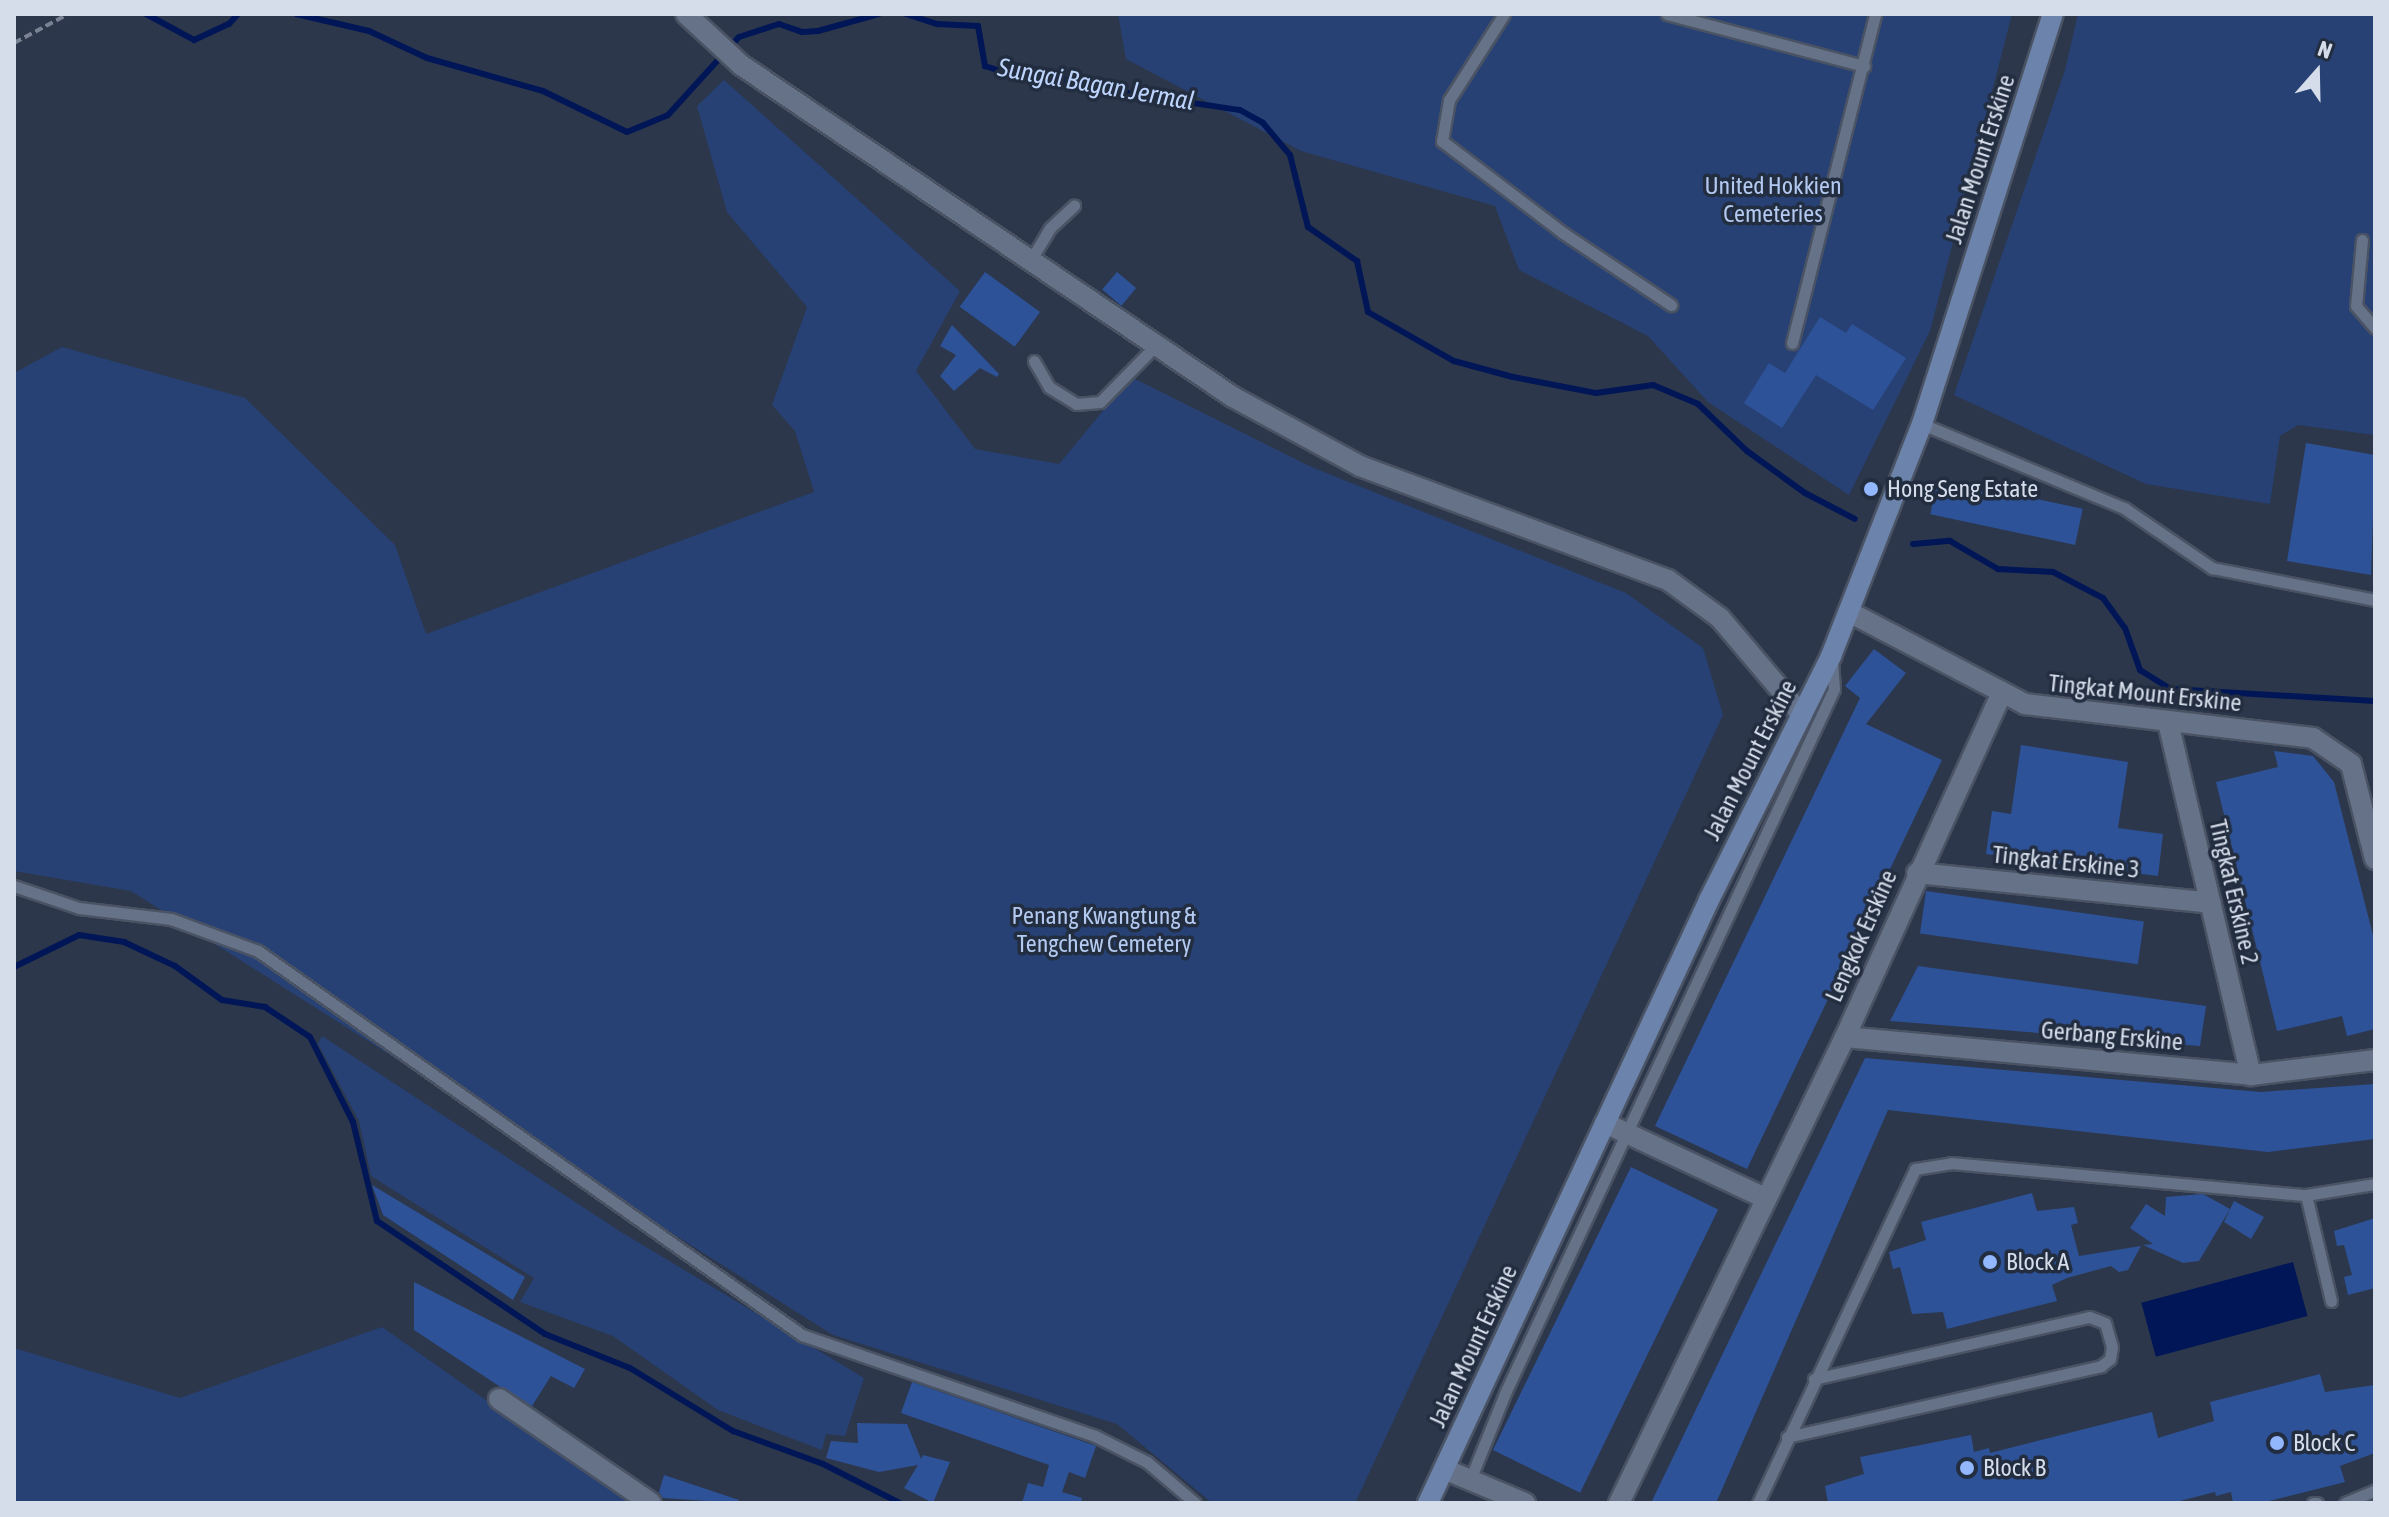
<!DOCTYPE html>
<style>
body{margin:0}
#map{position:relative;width:2389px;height:1517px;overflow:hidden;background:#2c374b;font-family:"Asap Condensed",sans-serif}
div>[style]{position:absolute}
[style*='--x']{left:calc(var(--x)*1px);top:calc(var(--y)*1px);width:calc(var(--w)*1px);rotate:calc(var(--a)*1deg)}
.green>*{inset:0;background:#274174}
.water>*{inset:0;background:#001657;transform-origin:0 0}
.stream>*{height:6px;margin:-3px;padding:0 3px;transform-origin:3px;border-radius:3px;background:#001657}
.building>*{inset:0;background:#2e5298;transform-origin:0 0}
.path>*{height:4px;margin-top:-2px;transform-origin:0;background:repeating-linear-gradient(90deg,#788293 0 8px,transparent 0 12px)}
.roads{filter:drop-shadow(2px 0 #4a5364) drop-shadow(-2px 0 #4a5364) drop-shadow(0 2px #4a5364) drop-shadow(0 -2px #4a5364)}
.service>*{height:11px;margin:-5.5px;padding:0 5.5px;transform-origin:5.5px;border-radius:5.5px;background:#657288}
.minor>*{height:20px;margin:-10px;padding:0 10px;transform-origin:10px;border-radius:10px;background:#657288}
.secondary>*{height:20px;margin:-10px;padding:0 10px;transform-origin:10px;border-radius:10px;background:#6c83ab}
.dots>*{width:22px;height:22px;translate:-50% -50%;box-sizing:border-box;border:4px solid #222d40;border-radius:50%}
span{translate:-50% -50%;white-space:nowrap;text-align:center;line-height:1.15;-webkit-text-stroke:7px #222d40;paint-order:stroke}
.street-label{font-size:24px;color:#d6ddea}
.park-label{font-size:24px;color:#b3c9f0}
.poi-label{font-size:24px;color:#d6ddea}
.left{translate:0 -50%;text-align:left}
.water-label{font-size:26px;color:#bdd4fc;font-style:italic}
.frame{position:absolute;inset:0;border:16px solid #d6ddea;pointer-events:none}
.north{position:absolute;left:2277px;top:32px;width:80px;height:80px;-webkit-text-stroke:6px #222d40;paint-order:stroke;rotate:20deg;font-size:22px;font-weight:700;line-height:32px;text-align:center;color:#d6ddea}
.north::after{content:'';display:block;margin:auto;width:28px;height:36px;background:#d6ddea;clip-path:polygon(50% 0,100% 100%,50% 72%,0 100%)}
</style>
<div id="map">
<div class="green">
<i style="clip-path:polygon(1118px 14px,2012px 14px,1930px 331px,1849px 495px,1708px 402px,1648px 336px,1519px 270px,1495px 206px,1301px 151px,1126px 59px)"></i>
<i style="clip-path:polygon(2078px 14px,2375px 14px,2375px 435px,2298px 425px,2280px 436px,2270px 504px,2146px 484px,1954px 395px,2065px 70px)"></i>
<i style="clip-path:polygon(724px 80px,960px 291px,916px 371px,975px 449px,1059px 464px,1131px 377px,1309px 466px,1626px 593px,1703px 648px,1723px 715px,1355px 1503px,1212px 1503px,1117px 1424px,833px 1335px,131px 891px,14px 871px,14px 373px,62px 347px,245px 398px,395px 545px,426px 634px,814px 492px,795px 431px,772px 405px,807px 307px,727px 212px,697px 106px)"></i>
<i style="clip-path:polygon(322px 1036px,621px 1232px,864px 1378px,845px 1436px,826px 1434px,822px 1450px,718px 1410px,613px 1336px,520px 1302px,534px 1278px,371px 1176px,359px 1121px,318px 1044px)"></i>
<i style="clip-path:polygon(382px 1327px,632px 1503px,14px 1503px,14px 1348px,180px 1398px)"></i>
</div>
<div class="water">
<i style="left:2293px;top:1262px;width:56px;height:157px;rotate:75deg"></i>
</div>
<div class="stream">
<i style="--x:146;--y:14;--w:55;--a:28.4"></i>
<i style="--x:194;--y:40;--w:38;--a:-25"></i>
<i style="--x:229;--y:24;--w:13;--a:-48"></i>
<i style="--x:296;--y:14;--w:75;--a:13.1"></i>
<i style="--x:369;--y:31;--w:64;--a:25"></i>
<i style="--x:427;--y:58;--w:121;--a:15.9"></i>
<i style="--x:543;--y:91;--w:93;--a:26"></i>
<i style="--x:627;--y:132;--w:44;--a:-22.5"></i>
<i style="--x:668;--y:115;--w:105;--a:-47.7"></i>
<i style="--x:739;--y:37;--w:42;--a:-18"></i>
<i style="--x:779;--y:24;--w:24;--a:19"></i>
<i style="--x:802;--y:32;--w:16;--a:-4"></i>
<i style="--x:818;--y:31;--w:63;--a:-15.6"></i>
<i style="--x:906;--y:14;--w:33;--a:18"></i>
<i style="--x:937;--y:24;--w:41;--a:2.8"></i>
<i style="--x:978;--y:26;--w:41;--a:80.1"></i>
<i style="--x:985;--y:66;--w:20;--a:18"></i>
<i style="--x:1004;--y:72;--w:26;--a:-7"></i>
<i style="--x:1030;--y:69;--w:22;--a:8"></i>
<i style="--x:1052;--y:72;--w:26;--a:31"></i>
<i style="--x:1074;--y:85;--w:168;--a:8.6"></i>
<i style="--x:1240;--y:110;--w:26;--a:29"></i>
<i style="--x:1263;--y:123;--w:42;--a:49.8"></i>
<i style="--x:1290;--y:155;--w:74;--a:76"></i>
<i style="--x:1308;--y:227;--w:60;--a:34.8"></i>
<i style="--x:1357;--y:261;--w:52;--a:77.8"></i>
<i style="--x:1368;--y:312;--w:99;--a:29.7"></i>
<i style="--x:1454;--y:361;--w:61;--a:15.2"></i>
<i style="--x:1513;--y:377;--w:85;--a:10.9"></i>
<i style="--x:1596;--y:393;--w:58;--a:-8"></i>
<i style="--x:1653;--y:385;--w:49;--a:22.9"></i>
<i style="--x:1698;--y:404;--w:68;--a:43.8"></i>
<i style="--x:1747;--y:451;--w:72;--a:35.9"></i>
<i style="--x:1805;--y:493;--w:56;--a:27.5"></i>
<i style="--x:1913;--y:544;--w:37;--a:-5"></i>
<i style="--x:1950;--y:541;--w:56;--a:30.3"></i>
<i style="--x:1998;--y:569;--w:55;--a:3.1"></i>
<i style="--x:2053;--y:572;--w:56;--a:27.5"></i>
<i style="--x:2103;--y:598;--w:37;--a:54"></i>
<i style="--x:2125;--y:628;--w:45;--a:70.3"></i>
<i style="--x:2140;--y:670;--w:36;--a:32"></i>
<i style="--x:2171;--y:689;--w:204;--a:3.4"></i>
<i style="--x:14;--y:967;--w:72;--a:-26.2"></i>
<i style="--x:79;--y:935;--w:46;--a:8.8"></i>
<i style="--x:124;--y:942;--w:56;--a:25.2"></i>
<i style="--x:175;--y:966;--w:58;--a:35.9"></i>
<i style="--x:222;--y:1000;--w:44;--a:9.2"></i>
<i style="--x:265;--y:1007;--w:54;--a:33.7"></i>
<i style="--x:310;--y:1037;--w:95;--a:63.2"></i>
<i style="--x:353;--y:1122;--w:102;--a:76.4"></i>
<i style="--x:377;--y:1221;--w:202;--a:33.9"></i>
<i style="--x:545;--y:1334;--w:92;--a:21.8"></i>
<i style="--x:630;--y:1368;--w:121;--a:31.5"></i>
<i style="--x:733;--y:1431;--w:96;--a:20.1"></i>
<i style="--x:823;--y:1464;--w:86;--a:26.9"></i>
</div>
<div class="building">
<i style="left:985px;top:272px;width:68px;height:43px;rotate:36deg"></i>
<i style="left:1117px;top:272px;width:25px;height:23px;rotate:40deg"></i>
<i style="clip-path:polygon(1820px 317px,1846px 333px,1852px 324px,1906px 358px,1873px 410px,1816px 375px,1782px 428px,1744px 403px,1769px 363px,1785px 373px)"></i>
<i style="clip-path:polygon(952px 325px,999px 374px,997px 377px,980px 368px,954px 391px,940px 376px,956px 355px,940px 346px)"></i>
<i style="clip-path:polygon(2306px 443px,2375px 455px,2371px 575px,2287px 561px)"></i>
<i style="left:1938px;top:478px;width:148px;height:37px;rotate:12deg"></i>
<i style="clip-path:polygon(1874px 649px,1906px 673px,1866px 724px,1942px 760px,1747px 1169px,1655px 1126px,1860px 698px,1845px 686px)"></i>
<i style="clip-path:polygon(2021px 745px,2128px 762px,2118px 828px,2163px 834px,2158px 876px,1986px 854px,1992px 811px,2011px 814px)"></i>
<i style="clip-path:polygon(2274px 751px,2313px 756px,2334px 782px,2375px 943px,2375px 1029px,2347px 1036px,2342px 1016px,2277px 1031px,2216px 782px,2278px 767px)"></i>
<i style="left:1926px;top:891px;width:220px;height:43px;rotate:8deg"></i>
<i style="clip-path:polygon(1918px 966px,2206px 1006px,2200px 1046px,1890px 1021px)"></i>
<i style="clip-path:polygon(1865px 1058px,2261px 1092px,2375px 1084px,2375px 1139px,2268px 1152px,1888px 1110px,1716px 1503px,1651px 1503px)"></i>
<i style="left:1631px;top:1167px;width:97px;height:315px;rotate:26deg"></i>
<i style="clip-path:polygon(372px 1185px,525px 1277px,513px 1300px,383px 1215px)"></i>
<i style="clip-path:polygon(2032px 1193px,2037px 1211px,2074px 1207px,2078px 1223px,2071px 1225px,2079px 1256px,2141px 1246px,2128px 1270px,2119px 1272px,2111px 1266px,2067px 1278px,2052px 1285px,2057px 1301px,1947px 1329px,1943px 1312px,1912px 1314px,1900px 1267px,1893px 1269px,1889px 1252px,1926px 1240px,1921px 1222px)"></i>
<i style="clip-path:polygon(2203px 1194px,2230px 1209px,2199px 1261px,2183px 1263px,2143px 1245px,2153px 1244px,2130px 1228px,2146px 1204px,2165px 1216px,2166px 1197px)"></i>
<i style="clip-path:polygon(2234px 1201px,2264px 1217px,2251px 1239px,2224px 1222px)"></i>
<i style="clip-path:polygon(2375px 1218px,2375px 1288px,2348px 1295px,2344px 1277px,2352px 1275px,2344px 1245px,2337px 1246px,2334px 1231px)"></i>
<i style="clip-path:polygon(414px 1282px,585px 1369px,574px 1388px,551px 1376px,532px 1406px,499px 1386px,414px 1330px)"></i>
<i style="clip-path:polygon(2320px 1374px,2325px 1392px,2375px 1385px,2375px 1453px,2340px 1466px,2345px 1482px,2261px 1503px,2233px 1503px,2231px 1492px,2216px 1496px,2215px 1492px,2172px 1503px,1828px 1503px,1825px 1486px,1864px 1474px,1860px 1457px,1971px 1435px,1974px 1452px,1989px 1448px,1990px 1453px,2152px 1412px,2158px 1438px,2214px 1421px,2210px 1402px)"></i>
<i style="clip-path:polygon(912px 1382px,1096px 1446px,1085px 1478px,1069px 1472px,1062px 1492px,1082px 1498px,1081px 1503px,1022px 1503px,1028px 1483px,1043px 1487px,1049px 1465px,901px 1413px)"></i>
<i style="clip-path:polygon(857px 1423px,907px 1424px,921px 1459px,923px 1455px,950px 1462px,933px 1503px,904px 1488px,918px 1465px,879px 1472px,826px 1458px,831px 1441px,858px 1443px)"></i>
<i style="clip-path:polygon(664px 1475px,739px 1500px,738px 1503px,663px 1498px,659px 1492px)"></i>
</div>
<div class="path">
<i style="--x:14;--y:43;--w:61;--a:-28.2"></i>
</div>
<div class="roads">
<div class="service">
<i style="--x:1504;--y:14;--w:102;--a:122.6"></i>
<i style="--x:1449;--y:100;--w:42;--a:99.7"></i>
<i style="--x:1442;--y:141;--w:152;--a:37.2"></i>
<i style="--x:1563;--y:233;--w:130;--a:33.7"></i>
<i style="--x:1667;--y:14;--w:204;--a:14.8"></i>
<i style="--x:2362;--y:240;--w:66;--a:95.2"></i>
<i style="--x:2356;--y:306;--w:29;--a:49"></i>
<i style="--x:1029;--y:263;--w:41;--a:-59"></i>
<i style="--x:1050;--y:228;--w:33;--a:-43"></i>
<i style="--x:1792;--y:343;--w:339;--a:-75.8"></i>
<i style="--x:1034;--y:361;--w:30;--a:60"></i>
<i style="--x:1049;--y:387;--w:32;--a:32"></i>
<i style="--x:1076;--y:404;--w:24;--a:-5"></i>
<i style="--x:1100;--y:402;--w:78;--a:-45.5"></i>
<i style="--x:1922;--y:424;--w:219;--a:22.6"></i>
<i style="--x:2124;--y:508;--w:107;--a:34.3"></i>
<i style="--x:2212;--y:568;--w:166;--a:11.1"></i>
<i style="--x:14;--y:886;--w:69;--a:18.7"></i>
<i style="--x:79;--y:908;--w:93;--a:6.8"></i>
<i style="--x:171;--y:919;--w:93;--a:20.2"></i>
<i style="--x:258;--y:951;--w:666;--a:35.22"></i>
<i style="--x:802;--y:1335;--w:310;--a:19"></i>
<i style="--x:1095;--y:1436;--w:58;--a:26.6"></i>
<i style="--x:1147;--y:1462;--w:63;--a:40.5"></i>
<i style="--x:2306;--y:1195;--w:109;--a:76.7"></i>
<i style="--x:1787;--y:1437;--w:322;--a:-12.7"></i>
<i style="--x:2101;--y:1366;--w:11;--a:-38"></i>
<i style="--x:2110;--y:1359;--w:12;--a:-81"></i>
<i style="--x:2112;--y:1347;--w:25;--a:-106"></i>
<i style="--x:2105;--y:1323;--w:17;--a:-159"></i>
<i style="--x:2089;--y:1317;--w:282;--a:167.3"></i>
<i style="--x:1470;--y:1480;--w:96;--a:-68"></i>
<i style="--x:1506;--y:1391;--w:775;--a:-64.96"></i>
<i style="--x:1834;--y:689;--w:28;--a:-94"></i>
<i style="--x:1758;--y:1503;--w:369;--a:-64.8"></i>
<i style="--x:1915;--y:1169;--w:36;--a:-9"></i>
<i style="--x:1951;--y:1163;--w:356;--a:5.2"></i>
<i style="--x:2306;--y:1195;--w:70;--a:-9.1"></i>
<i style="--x:2313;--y:1503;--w:4;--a:0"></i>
<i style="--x:2345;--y:1503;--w:33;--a:-23"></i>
</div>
<div class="minor">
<i style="--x:686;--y:14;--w:75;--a:42.8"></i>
<i style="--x:741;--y:65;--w:594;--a:34.01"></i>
<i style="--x:1233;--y:397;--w:145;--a:28.5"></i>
<i style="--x:1360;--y:466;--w:328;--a:20.3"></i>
<i style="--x:1668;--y:580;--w:64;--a:36.2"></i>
<i style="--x:1720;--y:618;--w:127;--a:49.8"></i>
<i style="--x:1849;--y:612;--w:199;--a:27.6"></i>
<i style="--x:2025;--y:704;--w:290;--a:6.7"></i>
<i style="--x:2313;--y:738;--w:46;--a:34.4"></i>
<i style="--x:2351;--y:764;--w:98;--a:75.8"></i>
<i style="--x:2168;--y:722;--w:363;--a:76.8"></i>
<i style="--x:1917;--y:873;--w:295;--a:5.8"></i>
<i style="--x:1845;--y:1037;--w:408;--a:5.3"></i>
<i style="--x:2251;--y:1075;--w:125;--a:-6.9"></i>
<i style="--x:1605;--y:1123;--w:177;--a:25.1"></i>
<i style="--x:499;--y:1399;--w:184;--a:34.4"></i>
<i style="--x:1444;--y:1469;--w:88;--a:22.8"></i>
<i style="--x:1619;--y:1503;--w:518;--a:-64.13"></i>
<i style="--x:1845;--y:1037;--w:378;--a:-65.5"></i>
</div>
<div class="secondary">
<i style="--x:1428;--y:1503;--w:665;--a:-65.01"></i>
<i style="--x:1709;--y:900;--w:273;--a:-63.4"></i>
<i style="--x:1831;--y:656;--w:249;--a:-68.6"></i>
<i style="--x:1922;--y:424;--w:430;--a:-72.3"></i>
</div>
</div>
<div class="dots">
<i style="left:1871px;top:489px;background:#92b7fd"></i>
<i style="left:1990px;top:1262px;background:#92b7fd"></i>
<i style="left:2277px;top:1443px;background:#92b7fd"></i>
<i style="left:1967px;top:1468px;background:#92b7fd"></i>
</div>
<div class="street-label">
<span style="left:1980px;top:159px;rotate:-72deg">Jalan Mount Erskine</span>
<span style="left:2145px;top:693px;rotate:6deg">Tingkat Mount Erskine</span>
<span style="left:1750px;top:760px;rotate:-63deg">Jalan Mount Erskine</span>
<span style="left:2066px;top:862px;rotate:6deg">Tingkat Erskine 3</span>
<span style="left:2234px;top:892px;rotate:77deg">Tingkat Erskine 2</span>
<span style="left:1861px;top:936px;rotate:-66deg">Lengkok Erskine</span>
<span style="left:2112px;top:1036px;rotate:5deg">Gerbang Erskine</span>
<span style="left:1473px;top:1346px;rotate:-65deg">Jalan Mount Erskine</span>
</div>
<div class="park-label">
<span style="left:1773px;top:200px">United Hokkien<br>Cemeteries</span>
<span style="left:1104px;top:930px">Penang Kwangtung &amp;<br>Tengchew Cemetery</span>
</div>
<div class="poi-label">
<span class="left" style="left:1887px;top:489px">Hong Seng Estate</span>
<span class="left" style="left:2006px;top:1262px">Block A</span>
<span class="left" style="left:2293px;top:1443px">Block C</span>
<span class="left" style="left:1983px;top:1468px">Block B</span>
</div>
<div class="water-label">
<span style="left:1096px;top:85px;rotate:10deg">Sungai Bagan Jermal</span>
</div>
<div class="frame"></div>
<div class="north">N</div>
</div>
